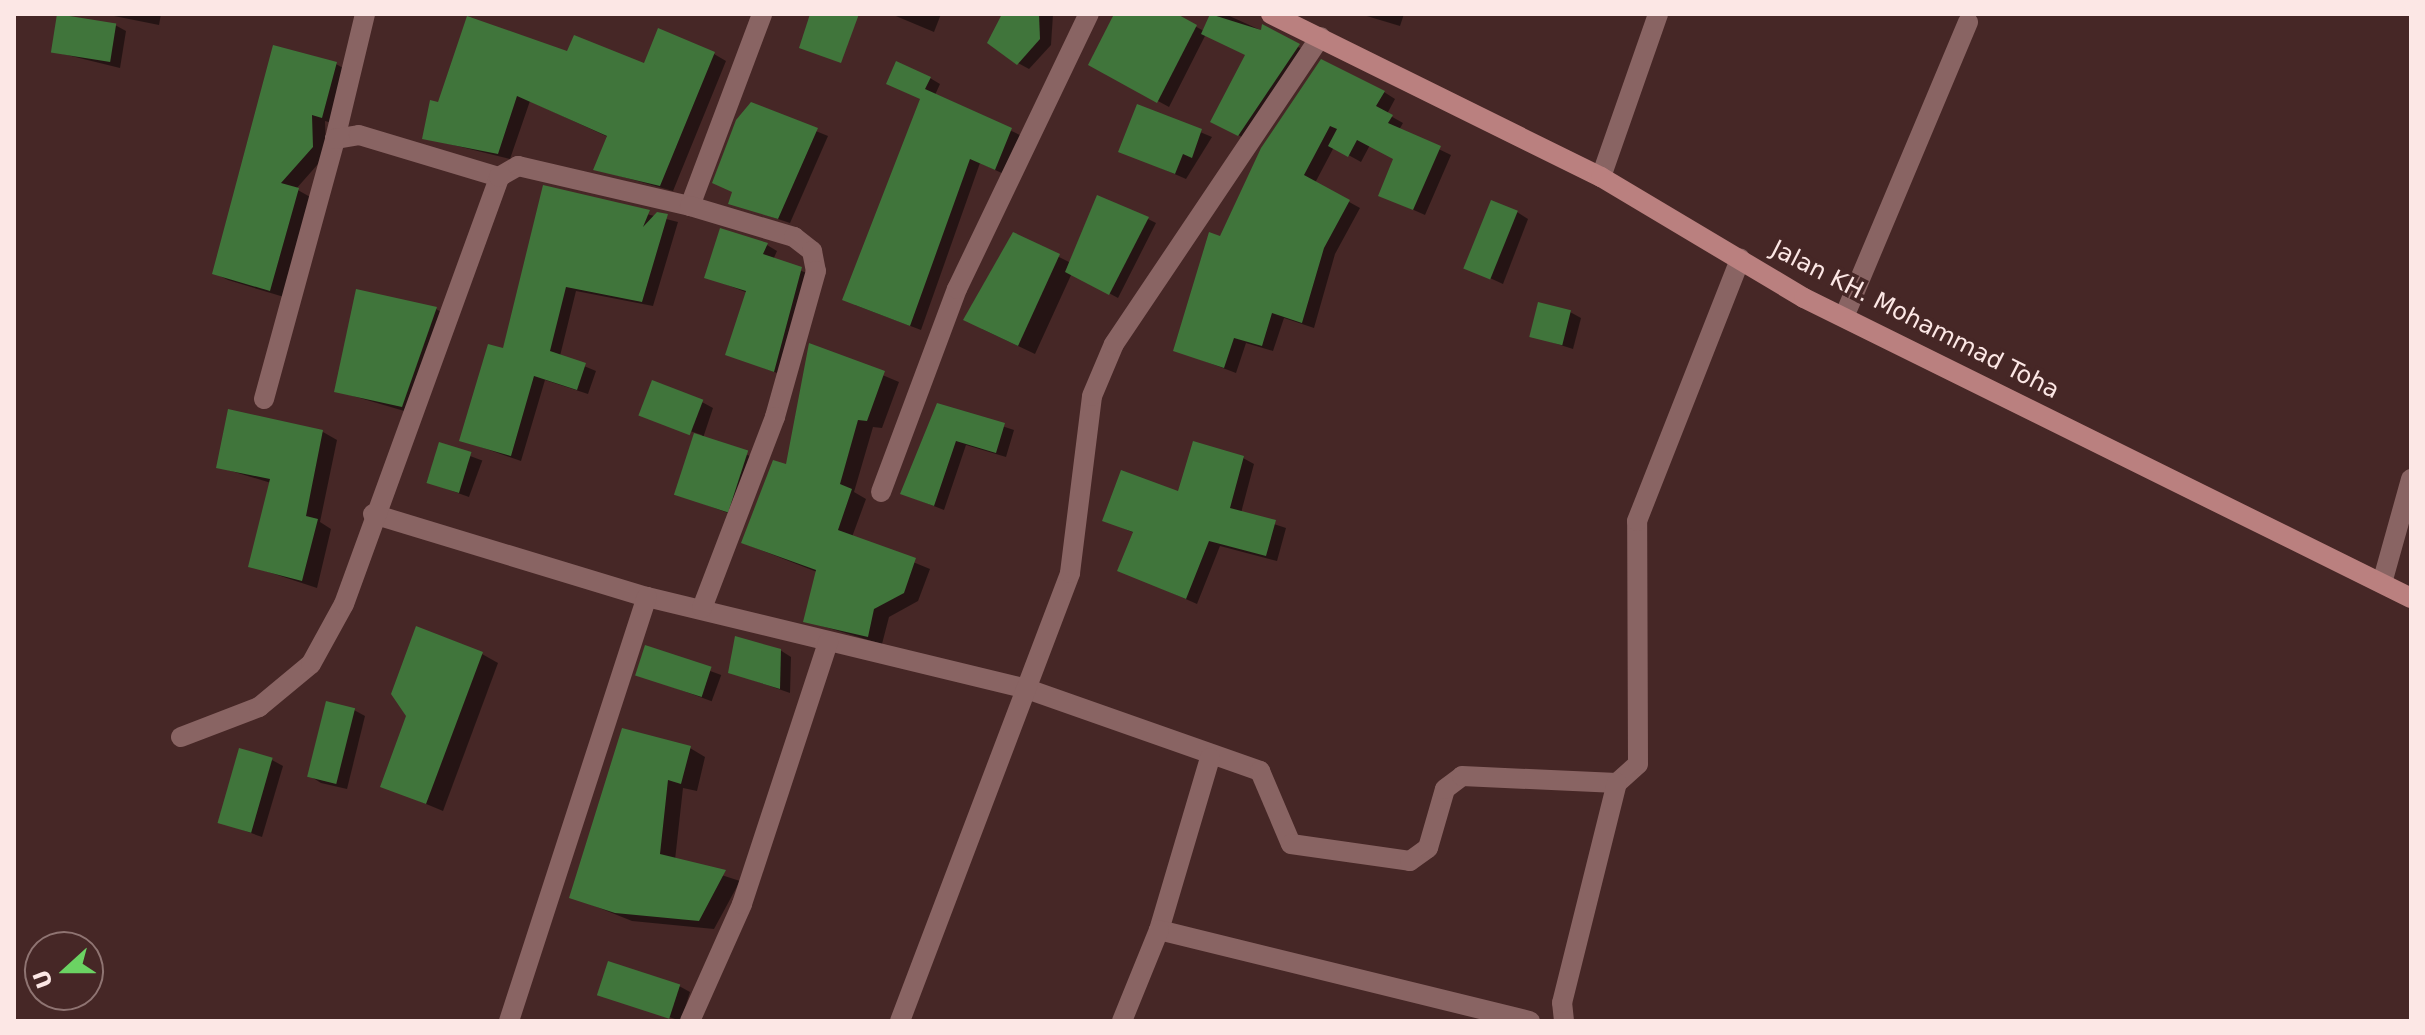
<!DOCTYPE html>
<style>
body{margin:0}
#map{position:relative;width:2425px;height:1035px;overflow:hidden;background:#462726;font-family:"DejaVu Sans",sans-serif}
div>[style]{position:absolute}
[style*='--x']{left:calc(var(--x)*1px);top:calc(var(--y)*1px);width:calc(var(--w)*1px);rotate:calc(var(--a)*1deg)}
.shadow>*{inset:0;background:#0007;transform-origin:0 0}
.building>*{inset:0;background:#40753b;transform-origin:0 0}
.street>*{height:20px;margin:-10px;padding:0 10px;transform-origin:10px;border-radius:10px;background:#896463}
.secondary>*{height:20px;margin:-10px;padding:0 10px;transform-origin:10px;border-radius:10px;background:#ba807f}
span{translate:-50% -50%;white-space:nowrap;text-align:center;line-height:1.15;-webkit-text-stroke:7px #462726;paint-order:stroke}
.street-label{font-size:24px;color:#fce7e5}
.frame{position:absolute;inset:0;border:16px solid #fce7e5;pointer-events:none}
.north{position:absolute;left:24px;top:931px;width:80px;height:80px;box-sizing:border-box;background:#462726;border:2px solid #8f7472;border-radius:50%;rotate:249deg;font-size:22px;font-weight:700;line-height:32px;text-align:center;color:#fce7e5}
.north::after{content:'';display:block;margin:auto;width:28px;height:36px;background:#6bd363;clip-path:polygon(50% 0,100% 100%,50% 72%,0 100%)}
</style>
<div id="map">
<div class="shadow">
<i style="clip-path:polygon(161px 14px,159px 25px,109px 15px,109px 14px)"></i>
<i style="clip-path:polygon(891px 14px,941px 14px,934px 32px)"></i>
<i style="clip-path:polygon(1005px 14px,1053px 14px,1051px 45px,1029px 69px,1018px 63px)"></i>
<i style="clip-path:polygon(1116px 14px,1172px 14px,1204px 31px,1213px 14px,1225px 14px,1309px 52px,1249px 141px,1213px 121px,1248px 55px,1206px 34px,1169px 107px,1090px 64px)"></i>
<i style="clip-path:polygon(1360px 14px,1404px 14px,1400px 26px)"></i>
<i style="clip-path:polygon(115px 25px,126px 31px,120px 68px,51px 51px)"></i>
<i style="clip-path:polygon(568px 54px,645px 65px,714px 54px,726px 61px,673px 191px,595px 169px,608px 137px,530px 101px,510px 159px,425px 138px,440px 104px)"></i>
<i style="clip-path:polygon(336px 64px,350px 72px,336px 124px,325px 121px,326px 155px,296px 189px,312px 198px,284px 297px,228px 280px,214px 273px)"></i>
<i style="clip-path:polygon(930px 78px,940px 84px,935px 95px,1022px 136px,1006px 175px,980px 163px,921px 330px,855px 305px,922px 99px,888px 83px)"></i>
<i style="clip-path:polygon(1384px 92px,1395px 99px,1387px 114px,1403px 123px,1399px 130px,1451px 155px,1425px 215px,1380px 195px,1395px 159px,1370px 145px,1361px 162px,1334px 147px,1315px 183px,1360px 208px,1335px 254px,1314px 328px,1284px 318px,1273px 351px,1246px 343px,1236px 373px,1175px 350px,1263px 149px)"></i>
<i style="clip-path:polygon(752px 105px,828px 136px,790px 223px,730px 203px)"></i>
<i style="clip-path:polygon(1138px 106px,1212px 137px,1186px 179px,1129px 154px)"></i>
<i style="clip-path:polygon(544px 188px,678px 222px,653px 306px,576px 291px,560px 356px,596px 371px,588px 394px,545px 380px,521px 461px,461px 440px,504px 351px)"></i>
<i style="clip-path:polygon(1517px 212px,1528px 219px,1503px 284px,1468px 268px)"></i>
<i style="clip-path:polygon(1148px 219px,1156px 223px,1118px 298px,1072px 273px,1035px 354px,982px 329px,1013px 234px,1071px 263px)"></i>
<i style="clip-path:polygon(767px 245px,777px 251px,773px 260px,812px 275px,785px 376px,727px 354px,748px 293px,707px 277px)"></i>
<i style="clip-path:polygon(436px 309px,452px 318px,418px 415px,336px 391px)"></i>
<i style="clip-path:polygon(1570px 312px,1581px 318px,1573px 349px,1532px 336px)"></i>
<i style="clip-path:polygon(811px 345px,899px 382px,882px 428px,873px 427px,854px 492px,866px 499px,852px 537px,930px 569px,918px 601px,889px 617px,882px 644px,805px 621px,817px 572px,743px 543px,787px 467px)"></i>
<i style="clip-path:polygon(702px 402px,713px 408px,703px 438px,758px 459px,736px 516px,677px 494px,702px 435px,642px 415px)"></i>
<i style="clip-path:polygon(938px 405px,1014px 430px,1006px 457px,966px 445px,944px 510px,903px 494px)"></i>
<i style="clip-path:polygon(323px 432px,337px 440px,320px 522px,331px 529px,317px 588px,250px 566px,271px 483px,218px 467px)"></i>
<i style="left:440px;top:445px;width:45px;height:39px;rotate:20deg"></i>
<i style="clip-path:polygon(1243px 458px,1254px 464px,1241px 513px,1286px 528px,1277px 561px,1220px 546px,1197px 604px,1120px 570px,1134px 533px,1105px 520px,1180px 494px)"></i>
<i style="left:647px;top:648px;width:79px;height:28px;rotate:20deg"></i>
<i style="clip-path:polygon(780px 650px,791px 657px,790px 693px,730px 672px)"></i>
<i style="clip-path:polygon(482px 654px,498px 663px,443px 811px,383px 786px)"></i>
<i style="clip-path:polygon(354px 710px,365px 716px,347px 789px,321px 783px,310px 776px)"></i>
<i style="clip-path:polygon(690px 748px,705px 757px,697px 791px,683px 788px,675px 860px,740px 881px,714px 929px,632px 921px,572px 897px)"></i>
<i style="clip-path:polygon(272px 760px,283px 766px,262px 837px,220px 822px)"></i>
<i style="clip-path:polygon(679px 986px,690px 992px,681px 1021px,600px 994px)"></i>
</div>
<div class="building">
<i style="left:57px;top:14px;width:60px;height:39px;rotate:9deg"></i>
<i style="clip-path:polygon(810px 14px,859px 14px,841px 63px,799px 48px)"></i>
<i style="clip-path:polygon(1002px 14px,1039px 14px,1040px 39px,1017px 65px,987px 43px)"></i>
<i style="clip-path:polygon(1114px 14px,1177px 14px,1197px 25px,1157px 103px,1088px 65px)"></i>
<i style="clip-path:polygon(1210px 14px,1261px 30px,1262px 24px,1300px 44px,1238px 136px,1210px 122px,1245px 55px,1201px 34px)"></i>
<i style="clip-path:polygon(467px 16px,567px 51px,574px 35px,644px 63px,658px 28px,715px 52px,660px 186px,593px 170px,607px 136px,517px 96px,498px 154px,422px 139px,430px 100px,438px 102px)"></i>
<i style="clip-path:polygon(273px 45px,337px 62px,322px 118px,312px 115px,313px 147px,281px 183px,299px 188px,270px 291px,212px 274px)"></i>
<i style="clip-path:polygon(1321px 59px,1385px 91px,1376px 106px,1393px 115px,1388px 123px,1441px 146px,1413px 210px,1378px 196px,1393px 159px,1357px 140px,1348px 157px,1328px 146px,1337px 129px,1330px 126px,1304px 175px,1350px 200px,1324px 248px,1302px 323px,1272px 313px,1262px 346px,1234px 338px,1224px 368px,1173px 351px,1209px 232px,1220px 236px,1261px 148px)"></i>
<i style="clip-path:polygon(896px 61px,931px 77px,925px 89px,1012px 128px,995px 170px,970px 159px,910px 326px,842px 300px,920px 99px,886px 84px)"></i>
<i style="clip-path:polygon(751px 102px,818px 128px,778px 219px,728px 204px,732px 192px,712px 183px,736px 120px)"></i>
<i style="clip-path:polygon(1137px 104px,1202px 129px,1192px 158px,1183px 154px,1175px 174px,1118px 152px)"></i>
<i style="clip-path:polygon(543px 185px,650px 210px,643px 227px,657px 212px,668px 214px,642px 302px,566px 287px,550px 351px,586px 363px,577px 390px,534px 376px,511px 456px,459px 441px,488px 344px,503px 348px)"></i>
<i style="clip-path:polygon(1097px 195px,1149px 217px,1109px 295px,1065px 272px)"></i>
<i style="left:1491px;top:200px;width:29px;height:74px;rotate:22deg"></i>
<i style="clip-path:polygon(720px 228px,768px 243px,763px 254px,802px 267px,774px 372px,725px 355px,746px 291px,704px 278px)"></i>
<i style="clip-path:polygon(1013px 232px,1060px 254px,1018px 346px,963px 320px)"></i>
<i style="clip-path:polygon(356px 289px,437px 307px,402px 407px,334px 392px)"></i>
<i style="left:1538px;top:302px;width:34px;height:36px;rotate:14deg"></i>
<i style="clip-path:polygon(809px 343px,885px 371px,867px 421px,858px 420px,840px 484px,852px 489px,838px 530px,916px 558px,904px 593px,874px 609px,868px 637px,803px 622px,816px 570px,741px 543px,773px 460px,786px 464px)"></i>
<i style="left:652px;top:380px;width:55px;height:38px;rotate:21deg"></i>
<i style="clip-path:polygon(937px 403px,1005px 423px,996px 453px,956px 441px,934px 506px,900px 494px)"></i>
<i style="clip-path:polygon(228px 409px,323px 430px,306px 516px,318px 519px,302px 581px,248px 567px,270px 479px,216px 468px)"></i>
<i style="left:694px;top:433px;width:57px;height:65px;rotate:18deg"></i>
<i style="clip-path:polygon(1193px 441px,1244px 456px,1230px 508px,1276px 520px,1266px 556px,1209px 541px,1186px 599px,1117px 571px,1133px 532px,1102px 521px,1121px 470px,1178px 491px)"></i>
<i style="left:439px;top:442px;width:34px;height:43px;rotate:17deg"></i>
<i style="clip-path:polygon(416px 626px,483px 652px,426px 804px,380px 787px,406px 716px,391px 694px)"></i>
<i style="clip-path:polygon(735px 636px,781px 649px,780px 689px,728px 673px)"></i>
<i style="left:645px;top:645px;width:70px;height:32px;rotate:18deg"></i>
<i style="left:326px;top:701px;width:30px;height:78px;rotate:14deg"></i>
<i style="clip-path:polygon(622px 728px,691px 746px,681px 784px,668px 780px,660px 854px,726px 870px,699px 921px,615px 913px,569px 898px)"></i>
<i style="left:239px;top:748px;width:35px;height:78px;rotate:16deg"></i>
<i style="left:608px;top:961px;width:76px;height:36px;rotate:18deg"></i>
</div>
<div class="street">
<i style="--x:335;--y:139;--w:129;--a:-76.5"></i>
<i style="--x:1601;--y:177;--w:173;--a:-70.7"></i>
<i style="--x:690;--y:206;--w:205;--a:-69.4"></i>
<i style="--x:1844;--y:317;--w:320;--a:-67.2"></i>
<i style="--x:264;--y:399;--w:270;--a:-74.7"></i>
<i style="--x:335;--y:139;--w:24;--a:-9"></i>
<i style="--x:359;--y:135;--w:146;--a:16.7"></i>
<i style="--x:881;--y:492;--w:217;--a:-69.5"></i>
<i style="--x:957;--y:289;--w:305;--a:-64.4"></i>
<i style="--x:373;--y:514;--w:286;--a:16.9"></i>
<i style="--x:647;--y:597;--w:394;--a:13.6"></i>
<i style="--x:1030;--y:690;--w:244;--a:19.4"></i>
<i style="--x:1260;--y:771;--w:79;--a:67"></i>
<i style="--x:1291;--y:844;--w:120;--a:8.1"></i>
<i style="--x:1410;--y:861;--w:22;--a:-36"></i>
<i style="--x:1428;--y:848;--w:61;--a:-73.9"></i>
<i style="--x:1445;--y:789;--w:21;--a:-37"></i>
<i style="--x:1462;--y:776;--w:155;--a:2.6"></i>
<i style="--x:1617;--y:783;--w:28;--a:-42"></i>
<i style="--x:1638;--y:764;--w:243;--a:-90.2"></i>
<i style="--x:1637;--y:521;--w:282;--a:-68.5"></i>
<i style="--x:2382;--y:583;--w:108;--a:-74.4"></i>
<i style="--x:181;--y:737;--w:84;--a:-21"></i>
<i style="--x:259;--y:707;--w:67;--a:-39.6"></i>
<i style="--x:311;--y:664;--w:68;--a:-61.2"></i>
<i style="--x:344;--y:604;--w:454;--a:-70"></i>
<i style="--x:499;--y:177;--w:22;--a:-30"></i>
<i style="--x:518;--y:166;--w:177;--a:13.1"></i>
<i style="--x:690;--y:206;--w:109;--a:16.6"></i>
<i style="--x:794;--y:237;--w:23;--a:38"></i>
<i style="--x:812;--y:251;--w:20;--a:79"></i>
<i style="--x:816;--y:271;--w:152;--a:105.7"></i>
<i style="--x:775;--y:417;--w:204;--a:110.9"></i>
<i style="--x:1210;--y:758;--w:179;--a:106.5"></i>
<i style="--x:1159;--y:930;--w:382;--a:13.8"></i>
<i style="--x:509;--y:1021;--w:446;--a:-72"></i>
<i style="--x:690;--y:1021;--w:128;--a:-66"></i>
<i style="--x:742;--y:904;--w:276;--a:-71.8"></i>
<i style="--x:900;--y:1021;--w:479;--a:-69.2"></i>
<i style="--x:1070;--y:573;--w:178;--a:-82.9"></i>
<i style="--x:1092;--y:396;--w:56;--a:-67.1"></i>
<i style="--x:1114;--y:344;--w:370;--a:-56.1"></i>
<i style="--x:1122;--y:1021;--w:98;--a:-67.9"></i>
<i style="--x:1564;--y:1021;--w:18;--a:-96"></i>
<i style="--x:1562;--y:1003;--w:227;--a:-76"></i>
</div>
<div class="secondary">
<i style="--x:1271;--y:14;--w:368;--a:26.3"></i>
<i style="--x:1601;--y:177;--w:236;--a:30.8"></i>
<i style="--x:1804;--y:298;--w:677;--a:26.3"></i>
</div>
<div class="street-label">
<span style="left:1915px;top:320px;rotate:27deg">Jalan KH. Mohammad Toha</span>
</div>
<div class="frame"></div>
<div class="north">U</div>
</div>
